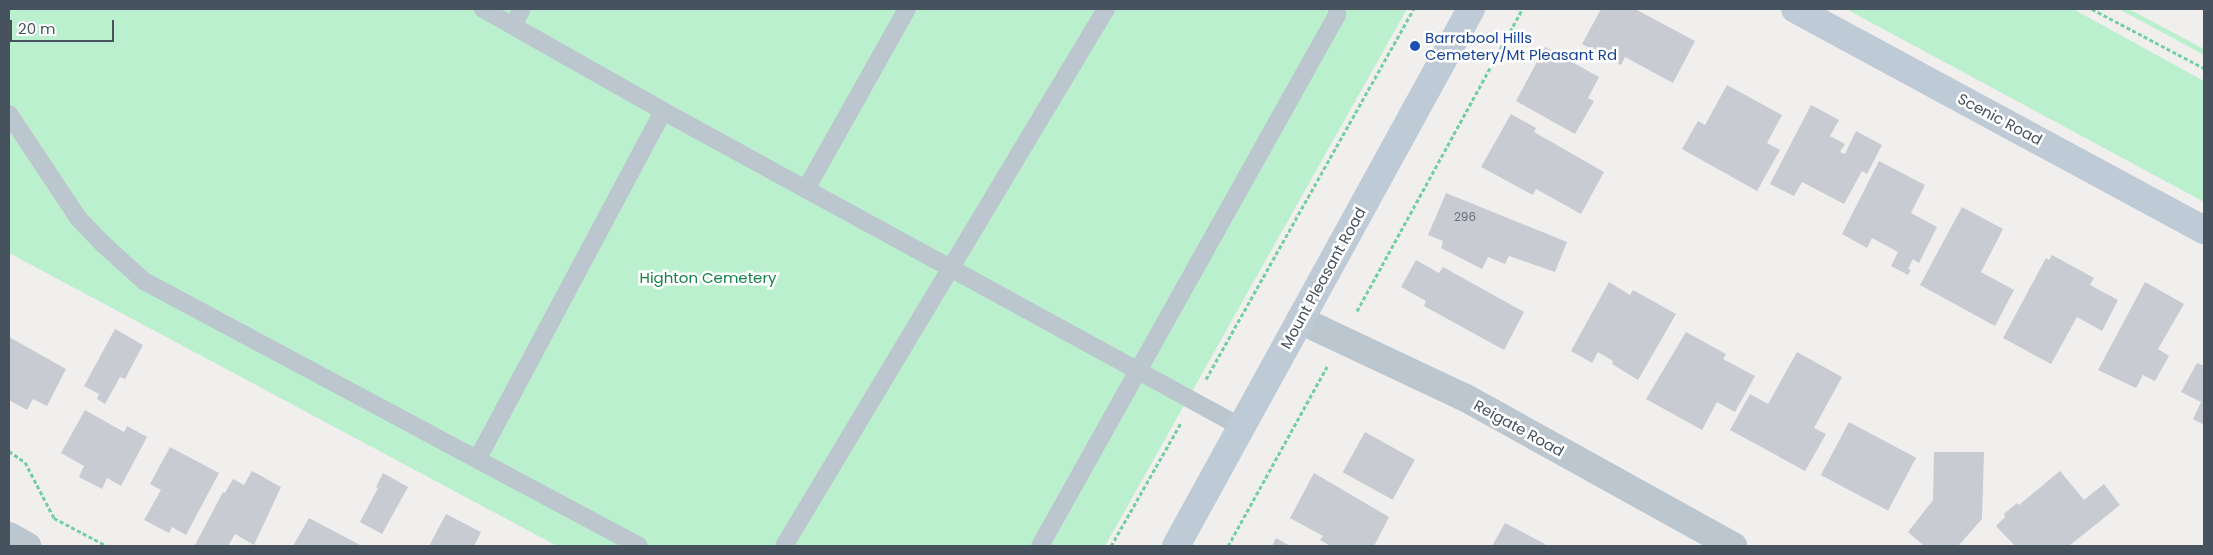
<!DOCTYPE html>
<style>
body{margin:0}
#map{position:relative;width:2213px;height:555px;overflow:hidden;background:#f1eeee;font-family:Poppins,sans-serif}
div>[style]{position:absolute}
[style*='--x']{left:calc(var(--x)*1px);top:calc(var(--y)*1px);width:calc(var(--w)*1px);rotate:calc(var(--a)*1deg)}
.green>*{inset:0;background:#bbf0cf}
.building>*{inset:0;background:#c8cbd1;transform-origin:0 0}
.path>*{height:3px;margin-top:-1.5px;transform-origin:0;background:repeating-linear-gradient(90deg,#72cfa0 0 4px,transparent 0 6.5px)}
.lane>*{height:18px;margin:-9px;padding:0 9px;transform-origin:9px;border-radius:9px;background:#bcc6ce}
.street>*{height:28px;margin:-14px;padding:0 14px;transform-origin:14px;border-radius:14px;background:#bcc6ce}
.secondary>*{height:28px;margin:-14px;padding:0 14px;transform-origin:14px;border-radius:14px;background:#becad6}
.dots>*{width:14px;height:14px;translate:-50% -50%;box-sizing:border-box;border:2px solid #fff;border-radius:50%}
span{translate:-50% -50%;white-space:nowrap;text-align:center;line-height:1.15;-webkit-text-stroke:5px #fff;paint-order:stroke}
.number-label{font-size:12px;color:#66707a}
.number-label span{-webkit-text-stroke-width:0}
.transit-label{font-size:15px;color:#164399}
.left{translate:0 -50%;text-align:left}
.street-label{font-size:15px;color:#46525d}
.park-label{font-size:15px;color:#148149}
.frame{position:absolute;inset:0;border:10px solid #46525d;pointer-events:none}
.scale{position:absolute;left:10px;top:20px;width:104px;height:22px;box-sizing:border-box;border:2px solid #46525d;border-top:0;padding-left:6px;font-size:15px;line-height:18px;white-space:nowrap;color:#46525d;-webkit-text-stroke:4px #fff;paint-order:stroke}
</style>
<div id="map">
<div class="green">
<i style="clip-path:polygon(9px 9px,1407px 9px,1105px 546px,557px 546px,9px 253px)"></i>
<i style="clip-path:polygon(1846px 9px,2073px 9px,2204px 81px,2204px 202px)"></i>
<i style="clip-path:polygon(2119px 9px,2129px 9px,2204px 49px,2204px 55px)"></i>
</div>
<div class="building">
<i style="clip-path:polygon(1601px 9px,1635px 9px,1695px 41px,1673px 83px,1625px 57px,1621px 65px,1582px 44px)"></i>
<i style="clip-path:polygon(1545px 47px,1599px 77px,1588px 98px,1594px 101px,1575px 134px,1516px 101px)"></i>
<i style="clip-path:polygon(1727px 85px,1782px 115px,1767px 143px,1780px 150px,1757px 191px,1682px 149px,1698px 121px,1705px 125px)"></i>
<i style="clip-path:polygon(1811px 105px,1839px 120px,1830px 136px,1845px 144px,1840px 152px,1845px 154px,1856px 131px,1882px 145px,1867px 174px,1862px 171px,1844px 204px,1802px 182px,1794px 196px,1770px 184px)"></i>
<i style="clip-path:polygon(1511px 114px,1536px 128px,1534px 132px,1604px 172px,1581px 214px,1536px 189px,1533px 195px,1481px 167px)"></i>
<i style="clip-path:polygon(1879px 161px,1925px 185px,1911px 213px,1937px 227px,1919px 263px,1913px 259px,1908px 269px,1911px 270px,1908px 275px,1891px 266px,1898px 252px,1872px 238px,1867px 248px,1842px 234px)"></i>
<i style="clip-path:polygon(1446px 193px,1567px 242px,1555px 272px,1509px 256px,1505px 264px,1488px 257px,1482px 269px,1441px 248px,1443px 241px,1428px 235px)"></i>
<i style="clip-path:polygon(1962px 207px,2003px 229px,1981px 272px,2014px 290px,1995px 326px,1920px 285px)"></i>
<i style="clip-path:polygon(2052px 255px,2094px 278px,2090px 285px,2118px 300px,2102px 331px,2077px 317px,2051px 364px,2003px 338px,2046px 258px,2049px 260px)"></i>
<i style="clip-path:polygon(1416px 260px,1439px 273px,1443px 267px,1524px 312px,1504px 350px,1424px 306px,1426px 301px,1401px 287px)"></i>
<i style="clip-path:polygon(1609px 282px,1630px 295px,1633px 290px,1676px 314px,1638px 380px,1612px 364px,1613px 361px,1598px 352px,1592px 363px,1571px 351px)"></i>
<i style="clip-path:polygon(2145px 282px,2184px 304px,2158px 349px,2169px 356px,2155px 381px,2143px 375px,2136px 388px,2098px 370px)"></i>
<i style="clip-path:polygon(115px 329px,143px 345px,125px 379px,120px 377px,105px 404px,97px 399px,99px 394px,84px 386px)"></i>
<i style="clip-path:polygon(1686px 332px,1726px 354px,1723px 359px,1755px 376px,1735px 412px,1717px 402px,1702px 430px,1646px 399px)"></i>
<i style="clip-path:polygon(9px 337px,66px 369px,47px 406px,33px 399px,27px 410px,9px 400px)"></i>
<i style="clip-path:polygon(1797px 352px,1842px 377px,1814px 428px,1826px 434px,1805px 471px,1730px 430px,1750px 394px,1768px 404px)"></i>
<i style="clip-path:polygon(2197px 363px,2204px 366px,2204px 425px,2193px 419px,2201px 402px,2181px 392px)"></i>
<i style="clip-path:polygon(85px 410px,124px 432px,127px 426px,147px 437px,121px 486px,107px 478px,102px 489px,79px 477px,84px 466px,61px 453px)"></i>
<i style="left:1849px;top:422px;width:76px;height:60px;rotate:28deg"></i>
<i style="left:1365px;top:432px;width:57px;height:46px;rotate:29deg"></i>
<i style="clip-path:polygon(170px 447px,219px 473px,186px 535px,172px 527px,169px 533px,144px 520px,161px 490px,150px 484px)"></i>
<i style="clip-path:polygon(1934px 452px,1984px 452px,1982px 519px,1958px 546px,1924px 546px,1908px 532px,1933px 500px)"></i>
<i style="clip-path:polygon(252px 471px,281px 487px,254px 545px,235px 534px,228px 546px,195px 545px,223px 492px,225px 493px,233px 479px,244px 485px)"></i>
<i style="clip-path:polygon(2060px 471px,2084px 500px,2104px 484px,2120px 505px,2069px 546px,2015px 546px,1996px 526px,2005px 517px,2004px 514px,2017px 503px,2019px 505px)"></i>
<i style="clip-path:polygon(383px 473px,408px 487px,382px 534px,360px 522px,378px 488px,376px 487px)"></i>
<i style="clip-path:polygon(1314px 473px,1389px 517px,1374px 546px,1331px 546px,1320px 540px,1323px 536px,1290px 518px)"></i>
<i style="clip-path:polygon(446px 514px,481px 532px,474px 546px,429px 546px)"></i>
<i style="clip-path:polygon(309px 518px,362px 546px,293px 546px)"></i>
<i style="clip-path:polygon(1505px 523px,1545px 544px,1544px 546px,1492px 546px)"></i>
<i style="clip-path:polygon(1276px 538px,1290px 546px,1272px 546px)"></i>
</div>
<div class="path">
<i style="--x:2092;--y:9;--w:127;--a:27.8"></i>
<i style="--x:1357;--y:311;--w:344;--a:-61.3"></i>
<i style="--x:1206;--y:379;--w:424;--a:-60.7"></i>
<i style="--x:9;--y:451;--w:19;--a:35"></i>
<i style="--x:25;--y:462;--w:63;--a:62.6"></i>
<i style="--x:54;--y:518;--w:60;--a:27.8"></i>
<i style="--x:1111;--y:546;--w:142;--a:-60.4"></i>
<i style="--x:1228;--y:546;--w:205;--a:-61.1"></i>
</div>
<div class="lane">
<i style="--x:483;--y:9;--w:207;--a:29.5"></i>
<i style="--x:663;--y:111;--w:659;--a:28.67"></i>
<i style="--x:513;--y:25;--w:18;--a:-61"></i>
<i style="--x:9;--y:114;--w:125;--a:56.4"></i>
<i style="--x:78;--y:218;--w:36;--a:46"></i>
<i style="--x:103;--y:244;--w:55;--a:42.1"></i>
<i style="--x:144;--y:281;--w:561;--a:28.16"></i>
<i style="--x:806;--y:189;--w:206;--a:-60.7"></i>
<i style="--x:478;--y:458;--w:393;--a:-61.9"></i>
<i style="--x:784;--y:546;--w:626;--a:-59.05"></i>
<i style="--x:1040;--y:546;--w:608;--a:-60.78"></i>
<i style="--x:1337;--y:15;--w:6;--a:-90"></i>
</div>
<div class="street">
<i style="--x:1300;--y:320;--w:181;--a:25.2"></i>
<i style="--x:1464;--y:397;--w:308;--a:29"></i>
<i style="--x:9;--y:536;--w:21;--a:29"></i>
</div>
<div class="secondary">
<i style="--x:1795;--y:9;--w:465;--a:28.4"></i>
<i style="--x:1176;--y:546;--w:613;--a:-61.22"></i>
</div>
<div class="dots">
<i style="left:1415px;top:46px;background:#1a4fb4"></i>
</div>
<div class="number-label">
<span style="left:1465px;top:217px">296</span>
</div>
<div class="transit-label">
<span class="left" style="left:1425px;top:46px">Barrabool Hills<br>Cemetery/Mt Pleasant Rd</span>
</div>
<div class="street-label">
<span style="left:2000px;top:119px;rotate:28deg">Scenic Road</span>
<span style="left:1323px;top:278px;rotate:-61deg">Mount Pleasant Road</span>
<span style="left:1519px;top:428px;rotate:29deg">Reigate Road</span>
</div>
<div class="park-label">
<span style="left:708px;top:278px">Highton Cemetery</span>
</div>
<div class="frame"></div>
<div class="scale">20 m</div>
</div>
